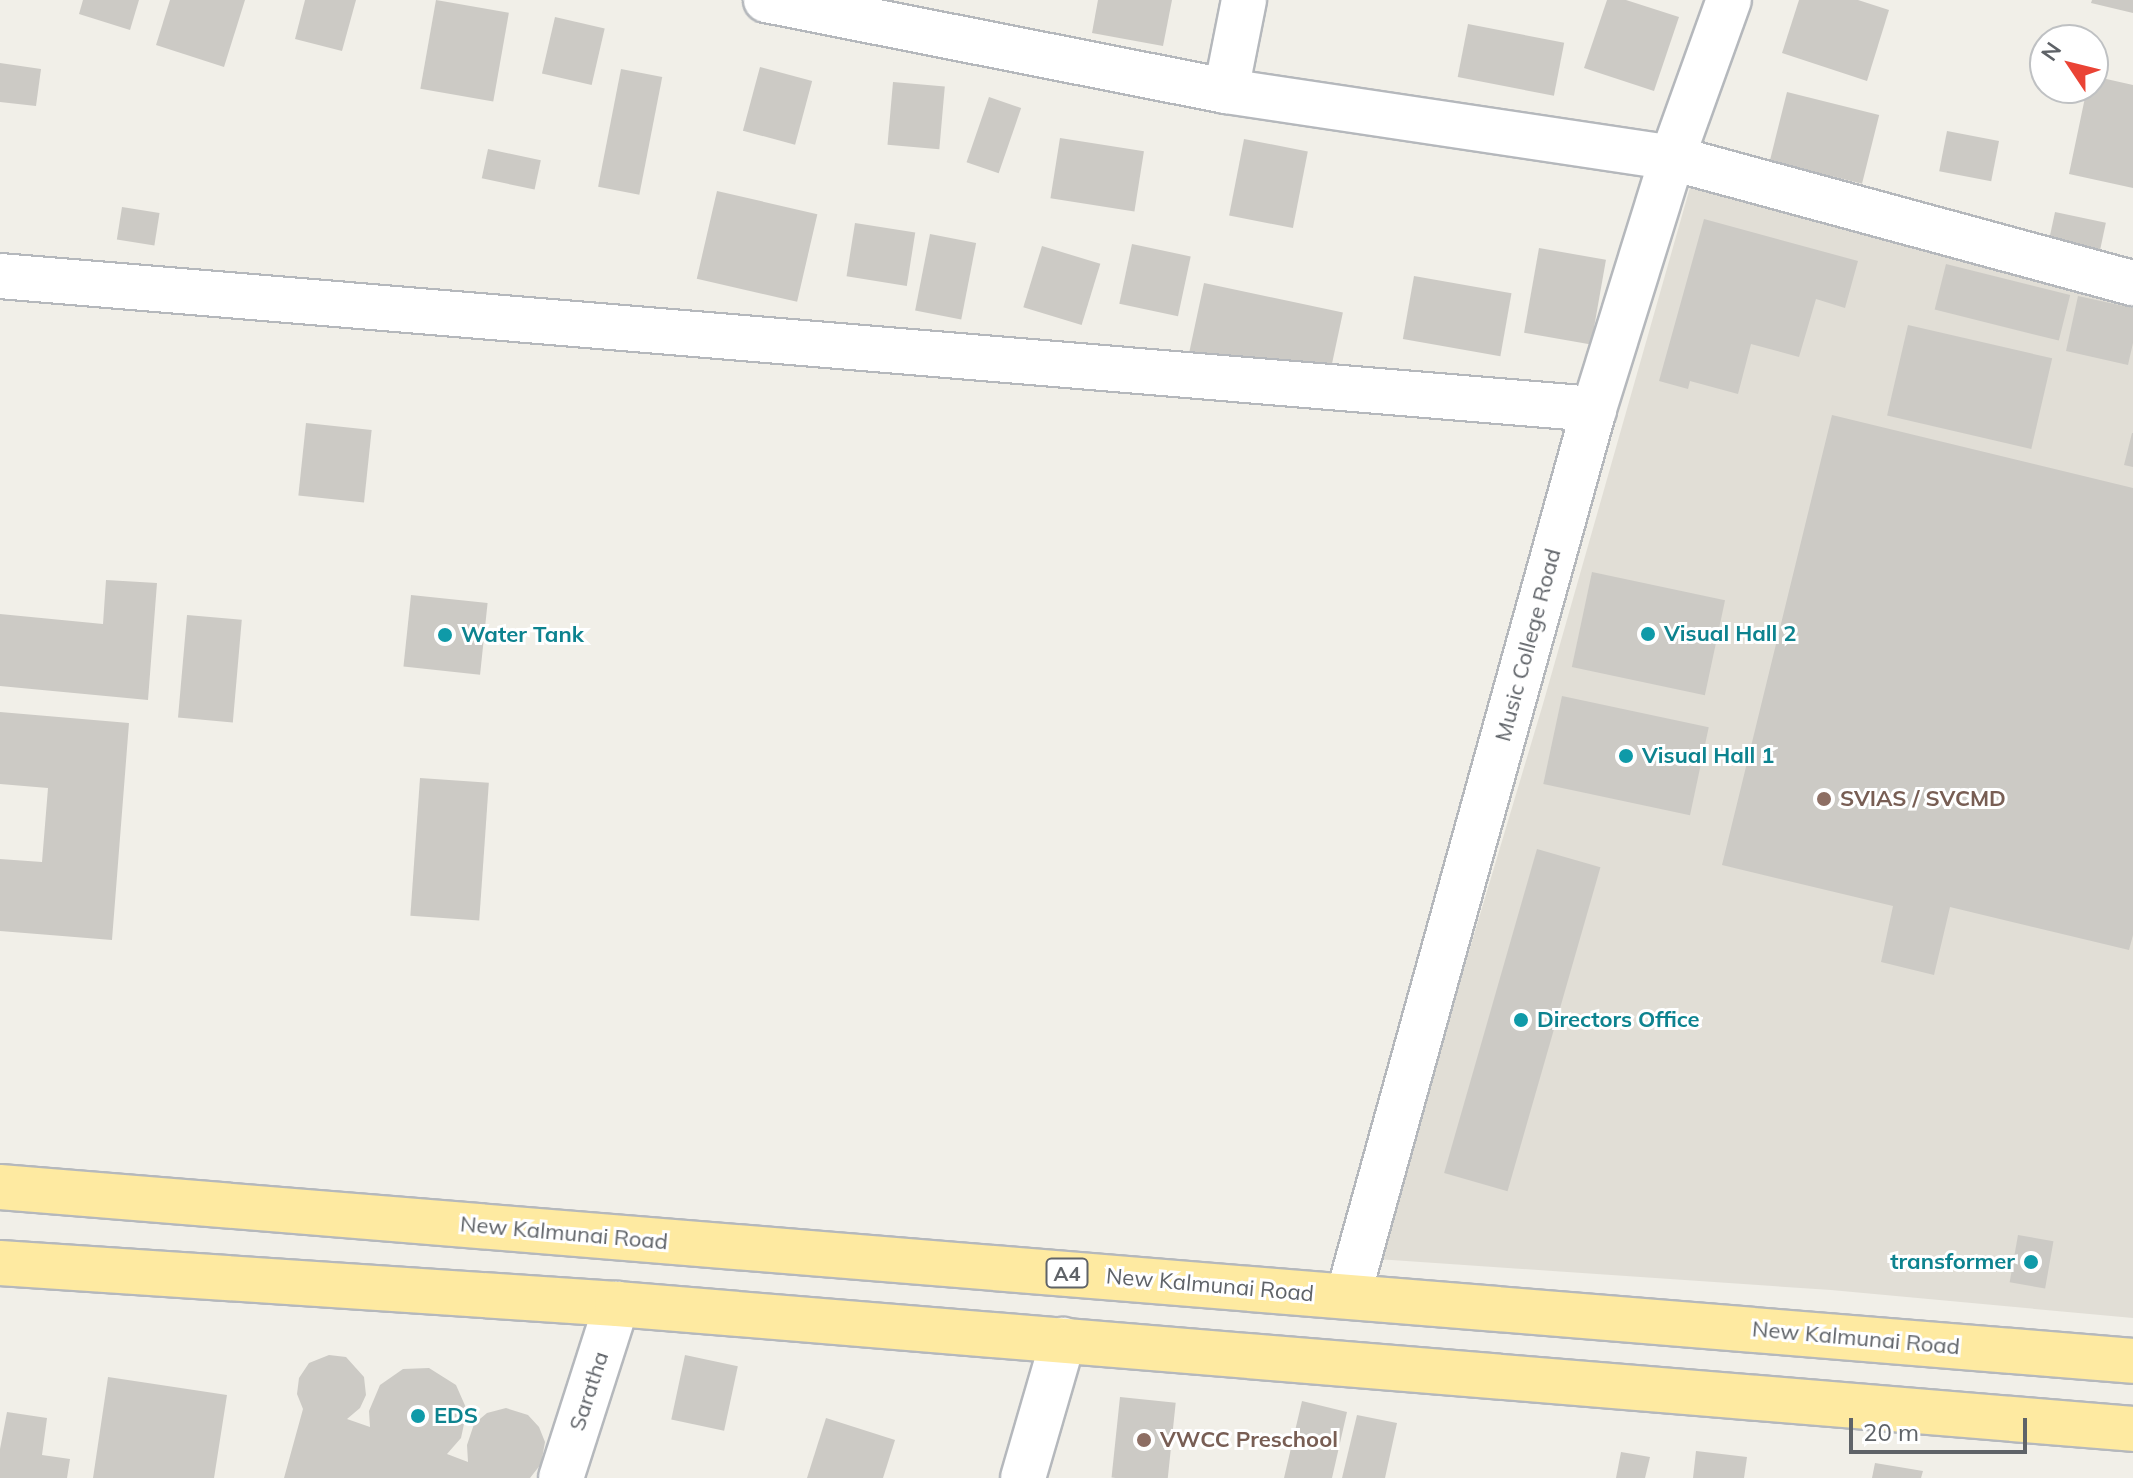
<!DOCTYPE html>
<style>
body{margin:0}
#map{position:relative;width:2133px;height:1478px;overflow:hidden;background:#f1efe8;font-family:Mulish,sans-serif}
div>[style]{position:absolute}
[style*='--x']{left:calc(var(--x)*1px);top:calc(var(--y)*1px);width:calc(var(--w)*1px);rotate:calc(var(--a)*1deg)}
.education>*{inset:0;background:#e1ded6}
.building>*{inset:0;background:#cccac5;transform-origin:0 0}
.roads{filter:drop-shadow(2px 0 #b5b8bc) drop-shadow(-2px 0 #b5b8bc) drop-shadow(0 2px #b5b8bc) drop-shadow(0 -2px #b5b8bc)}
.minor>*{height:44px;margin:-22px;padding:0 22px;transform-origin:22px;border-radius:22px;background:#fff}
.trunk>*{height:44px;margin:-22px;padding:0 22px;transform-origin:22px;border-radius:22px;background:#feeaa1}
.dots>*{width:22px;height:22px;translate:-50% -50%;box-sizing:border-box;border:4px solid #fff;border-radius:50%}
span{translate:-50% -50%;white-space:nowrap;text-align:center;line-height:1.15;-webkit-text-stroke:6px #fff;paint-order:stroke}
.shield-label span{padding:2px 6px;background:#fff;border:2px solid;border-radius:6px;-webkit-text-stroke-width:0}
.shield-label{font-size:20px;color:#5f6368;font-weight:700}
.culture-label{font-size:22px;color:#0d838f;font-weight:700}
.left{translate:0 -50%;text-align:left}
.right{translate:-100% -50%;text-align:right}
.street-label{font-size:22px;color:#5f6368}
.education-label{font-size:22px;color:#785e54;font-weight:700}
.north{position:absolute;left:2029px;top:24px;width:80px;height:80px;box-sizing:border-box;background:#fff;border:2px solid #bfc1c3;border-radius:50%;rotate:305deg;font-size:22px;font-weight:700;line-height:32px;text-align:center;color:#5f6368}
.north::after{content:'';display:block;margin:auto;width:28px;height:36px;background:#ea4335;clip-path:polygon(50% 0,100% 100%,50% 72%,0 100%)}
.scale{position:absolute;left:1849px;top:1418px;width:178px;height:36px;box-sizing:border-box;border:4px solid #5f6368;border-top:0;padding-left:10px;font-size:24px;line-height:28px;white-space:nowrap;color:#5f6368;-webkit-text-stroke:6px #fff;paint-order:stroke}
</style>
<div id="map">
<div class="education">
<i style="clip-path:polygon(1693px 177px,2133px 302px,2133px 1318px,1831px 1290px,1377px 1259px,1543px 704px)"></i>
</div>
<div class="building">
<i style="clip-path:polygon(83px 0,139px 0,130px 30px,79px 14px)"></i>
<i style="clip-path:polygon(170px 0,245px 0,224px 67px,156px 45px)"></i>
<i style="clip-path:polygon(305px 0,356px 0,342px 51px,295px 39px)"></i>
<i style="left:436px;top:0;width:74px;height:90px;rotate:10deg"></i>
<i style="clip-path:polygon(1098px 0,1172px 0,1163px 46px,1092px 33px)"></i>
<i style="clip-path:polygon(1607px 0,1626px 0,1679px 17px,1654px 91px,1584px 68px)"></i>
<i style="clip-path:polygon(1799px 0,1858px 0,1889px 10px,1867px 81px,1782px 53px)"></i>
<i style="clip-path:polygon(2092px 0,2133px 0,2133px 13px,2091px 3px)"></i>
<i style="left:555px;top:17px;width:51px;height:58px;rotate:13deg"></i>
<i style="left:1468px;top:24px;width:98px;height:54px;rotate:11deg"></i>
<i style="clip-path:polygon(0 63px,41px 69px,36px 106px,0 102px)"></i>
<i style="left:760px;top:67px;width:54px;height:66px;rotate:15deg"></i>
<i style="left:621px;top:69px;width:42px;height:120px;rotate:11deg"></i>
<i style="clip-path:polygon(2093px 76px,2133px 85px,2133px 188px,2069px 174px,2087px 88px,2093px 88px)"></i>
<i style="left:893px;top:82px;width:52px;height:63px;rotate:5deg"></i>
<i style="left:1787px;top:92px;width:95px;height:71px;rotate:14deg"></i>
<i style="left:989px;top:97px;width:34px;height:69px;rotate:19deg"></i>
<i style="left:1947px;top:131px;width:53px;height:41px;rotate:11deg"></i>
<i style="left:1060px;top:138px;width:85px;height:61px;rotate:9deg"></i>
<i style="left:1244px;top:139px;width:65px;height:78px;rotate:11deg"></i>
<i style="left:488px;top:149px;width:54px;height:30px;rotate:12deg"></i>
<i style="left:717px;top:191px;width:103px;height:90px;rotate:13deg"></i>
<i style="left:122px;top:207px;width:38px;height:33px;rotate:9deg"></i>
<i style="left:2055px;top:212px;width:52px;height:32px;rotate:12deg"></i>
<i style="clip-path:polygon(1704px 219px,1858px 261px,1845px 308px,1816px 299px,1799px 357px,1751px 344px,1738px 394px,1690px 381px,1688px 389px,1659px 381px)"></i>
<i style="left:855px;top:223px;width:61px;height:54px;rotate:9deg"></i>
<i style="left:930px;top:234px;width:47px;height:78px;rotate:11deg"></i>
<i style="left:1132px;top:244px;width:60px;height:61px;rotate:12deg"></i>
<i style="left:1042px;top:246px;width:61px;height:64px;rotate:17deg"></i>
<i style="left:1539px;top:248px;width:68px;height:86px;rotate:10deg"></i>
<i style="left:1946px;top:264px;width:128px;height:47px;rotate:14deg"></i>
<i style="left:1414px;top:276px;width:99px;height:64px;rotate:10deg"></i>
<i style="left:1204px;top:283px;width:142px;height:77px;rotate:12deg"></i>
<i style="clip-path:polygon(2078px 296px,2133px 308px,2133px 343px,2128px 365px,2066px 351px)"></i>
<i style="left:1908px;top:325px;width:148px;height:93px;rotate:13deg"></i>
<i style="clip-path:polygon(1832px 415px,2133px 488px,2133px 935px,2129px 950px,1950px 907px,1934px 975px,1881px 962px,1893px 906px,1722px 865px)"></i>
<i style="left:306px;top:423px;width:66px;height:73px;rotate:6deg"></i>
<i style="clip-path:polygon(2132px 433px,2133px 433px,2133px 467px,2124px 465px)"></i>
<i style="left:1592px;top:572px;width:136px;height:97px;rotate:12deg"></i>
<i style="clip-path:polygon(106px 580px,157px 583px,148px 700px,0 686px,0 614px,103px 624px)"></i>
<i style="left:411px;top:595px;width:77px;height:72px;rotate:6deg"></i>
<i style="left:187px;top:615px;width:55px;height:103px;rotate:5deg"></i>
<i style="left:1562px;top:696px;width:150px;height:90px;rotate:12deg"></i>
<i style="clip-path:polygon(0 712px,129px 723px,112px 940px,0 931px,0 859px,42px 862px,48px 788px,0 784px)"></i>
<i style="left:420px;top:778px;width:69px;height:138px;rotate:4deg"></i>
<i style="left:1537px;top:849px;width:66px;height:337px;rotate:16deg"></i>
<i style="left:2018px;top:1235px;width:36px;height:48px;rotate:10deg"></i>
<i style="clip-path:polygon(329px 1355px,346px 1357px,364px 1377px,366px 1395px,360px 1408px,347px 1419px,370px 1427px,369px 1411px,380px 1385px,403px 1369px,429px 1368px,456px 1385px,467px 1410px,461px 1438px,447px 1454px,468px 1462px,467px 1445px,474px 1424px,487px 1413px,506px 1408px,528px 1415px,539px 1427px,545px 1442px,541px 1464px,530px 1478px,284px 1478px,303px 1409px,297px 1394px,299px 1378px,309px 1363px)"></i>
<i style="left:685px;top:1355px;width:54px;height:66px;rotate:12deg"></i>
<i style="clip-path:polygon(108px 1377px,227px 1395px,214px 1478px,93px 1478px)"></i>
<i style="left:1120px;top:1397px;width:56px;height:81px;rotate:6deg"></i>
<i style="clip-path:polygon(1302px 1401px,1347px 1412px,1332px 1478px,1284px 1478px)"></i>
<i style="clip-path:polygon(7px 1412px,47px 1418px,42px 1455px,70px 1459px,67px 1478px,0 1478px,0 1449px)"></i>
<i style="clip-path:polygon(1357px 1415px,1397px 1423px,1385px 1478px,1342px 1478px)"></i>
<i style="clip-path:polygon(826px 1418px,895px 1440px,883px 1478px,807px 1478px)"></i>
<i style="clip-path:polygon(1696px 1451px,1747px 1457px,1744px 1478px,1693px 1478px)"></i>
<i style="clip-path:polygon(1621px 1452px,1650px 1457px,1645px 1478px,1616px 1478px)"></i>
<i style="clip-path:polygon(1875px 1463px,1923px 1471px,1921px 1478px,1872px 1478px)"></i>
</div>
<div class="roads">
<div class="minor">
<i style="--x:766;--y:0;--w:469;--a:11.2"></i>
<i style="--x:1226;--y:91;--w:451;--a:8.5"></i>
<i style="--x:1672;--y:158;--w:478;--a:15.2"></i>
<i style="--x:1226;--y:91;--w:93;--a:-78.8"></i>
<i style="--x:0;--y:276;--w:1600;--a:4.77"></i>
<i style="--x:1348;--y:1296;--w:920;--a:-74.5"></i>
<i style="--x:1594;--y:409;--w:263;--a:-72.7"></i>
<i style="--x:1672;--y:158;--w:168;--a:-70.2"></i>
<i style="--x:561;--y:1478;--w:183;--a:-72.2"></i>
<i style="--x:1023;--y:1478;--w:144;--a:-73.8"></i>
</div>
<div class="trunk">
<i style="--x:0;--y:1187;--w:2140;--a:4.66"></i>
<i style="--x:0;--y:1263;--w:618;--a:3.8"></i>
<i style="--x:617;--y:1304;--w:1521;--a:4.71"></i>
</div>
</div>
<div class="dots">
<i style="left:1648px;top:634px;background:#0f9aa8"></i>
<i style="left:445px;top:635px;background:#0f9aa8"></i>
<i style="left:1626px;top:756px;background:#0f9aa8"></i>
<i style="left:1824px;top:799px;background:#8d6e63"></i>
<i style="left:1521px;top:1020px;background:#0f9aa8"></i>
<i style="left:2031px;top:1262px;background:#0f9aa8"></i>
<i style="left:418px;top:1416px;background:#0f9aa8"></i>
<i style="left:1144px;top:1440px;background:#8d6e63"></i>
</div>
<div class="shield-label">
<span style="left:1067px;top:1273px">A4</span>
</div>
<div class="culture-label">
<span class="left" style="left:1664px;top:634px">Visual Hall 2</span>
<span class="left" style="left:461px;top:635px">Water Tank</span>
<span class="left" style="left:1642px;top:756px">Visual Hall 1</span>
<span class="left" style="left:1537px;top:1020px">Directors Office</span>
<span class="right" style="left:2015px;top:1262px">transformer</span>
<span class="left" style="left:434px;top:1416px">EDS</span>
</div>
<div class="street-label">
<span style="left:1528px;top:645px;rotate:-75deg">Music College Road</span>
<span style="left:564px;top:1233px;rotate:5deg">New Kalmunai Road</span>
<span style="left:1210px;top:1285px;rotate:5deg">New Kalmunai Road</span>
<span style="left:1856px;top:1338px;rotate:5deg">New Kalmunai Road</span>
<span style="left:589px;top:1391px;rotate:-72deg">Saratha</span>
</div>
<div class="education-label">
<span class="left" style="left:1840px;top:799px">SVIAS / SVCMD</span>
<span class="left" style="left:1160px;top:1440px">VWCC Preschool</span>
</div>
<div class="north">N</div>
<div class="scale">20 m</div>
</div>
